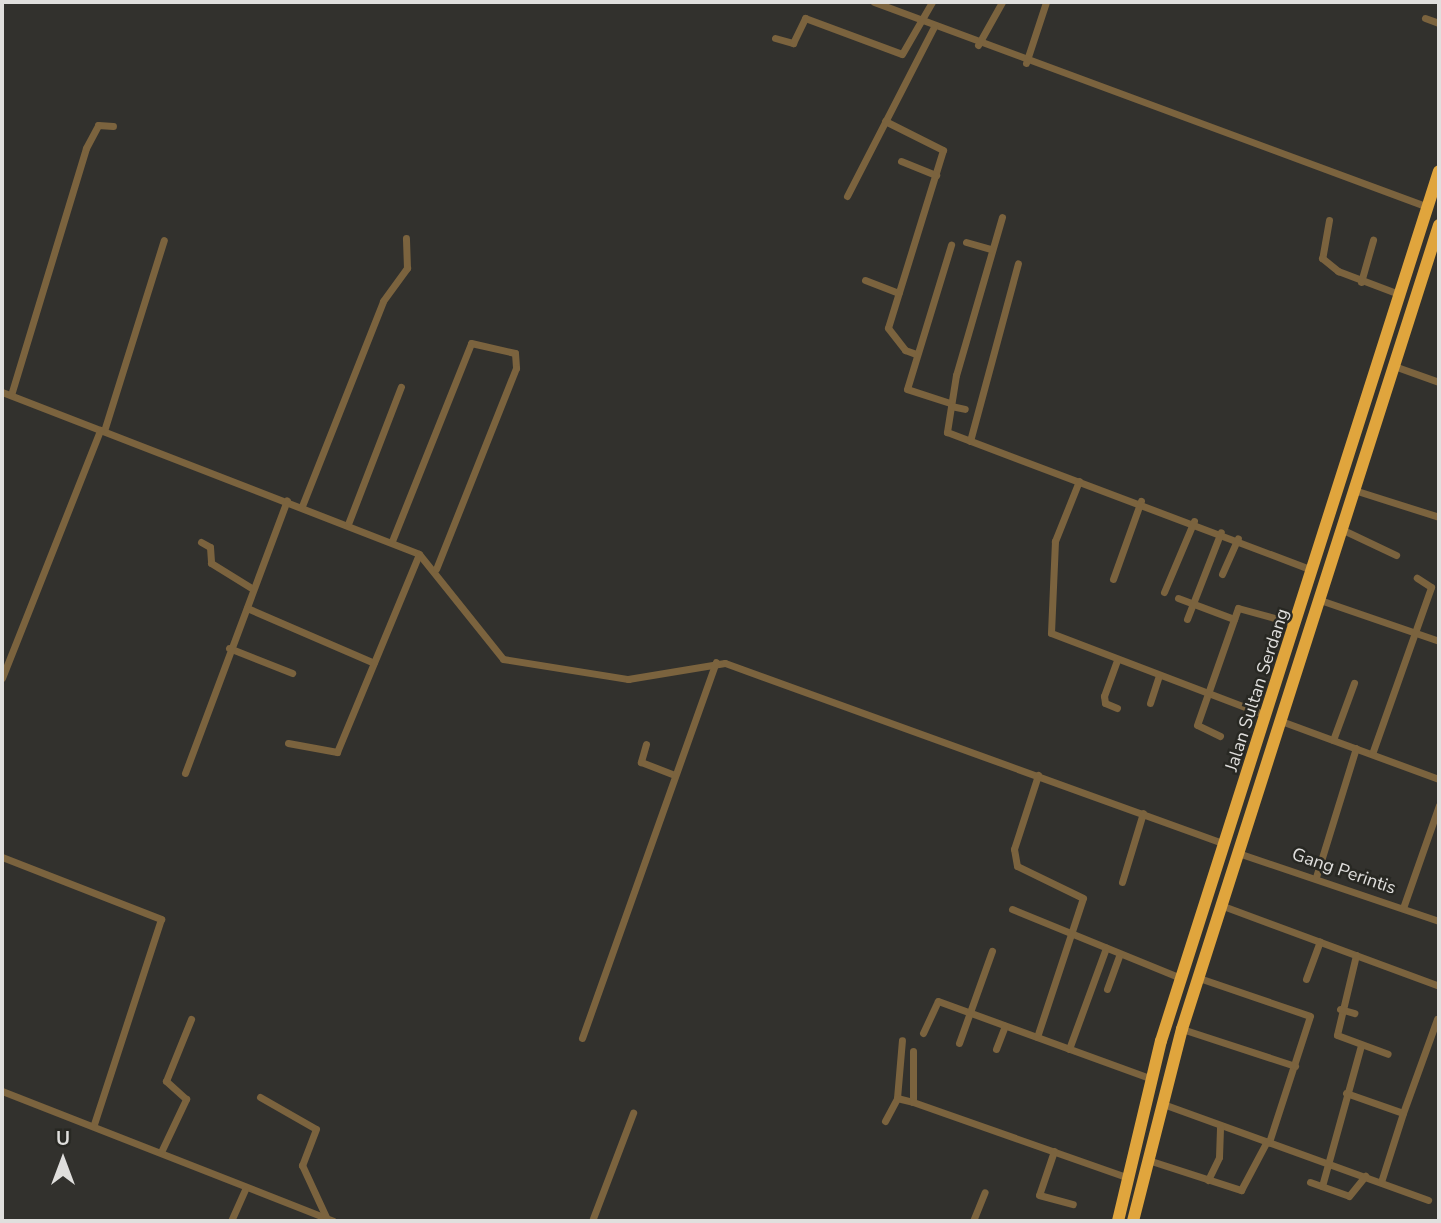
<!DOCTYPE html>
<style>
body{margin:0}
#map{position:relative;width:1441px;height:1223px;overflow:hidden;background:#32312d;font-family:"Nunito Sans",sans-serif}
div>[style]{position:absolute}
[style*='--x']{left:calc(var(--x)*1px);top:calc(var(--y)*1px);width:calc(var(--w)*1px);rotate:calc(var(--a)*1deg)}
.street>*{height:7px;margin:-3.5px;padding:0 3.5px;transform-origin:3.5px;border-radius:3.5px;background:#7b633e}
.highway>*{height:12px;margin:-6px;padding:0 6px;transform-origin:6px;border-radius:6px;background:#e0a53d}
span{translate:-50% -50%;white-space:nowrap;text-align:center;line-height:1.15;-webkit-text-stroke:5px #282823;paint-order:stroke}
.street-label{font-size:18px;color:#e0dfdd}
.frame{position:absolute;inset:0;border:4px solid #e0dfdd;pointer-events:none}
.north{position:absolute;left:28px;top:1125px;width:70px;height:70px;-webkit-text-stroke:5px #282823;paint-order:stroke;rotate:0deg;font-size:19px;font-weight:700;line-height:28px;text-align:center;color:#e0dfdd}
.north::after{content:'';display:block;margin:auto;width:24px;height:32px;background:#e0dfdd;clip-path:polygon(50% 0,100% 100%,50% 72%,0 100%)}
</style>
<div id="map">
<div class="street">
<i style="--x:874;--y:2;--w:591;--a:20.31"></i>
<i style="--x:1425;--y:18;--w:15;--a:20"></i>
<i style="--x:775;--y:38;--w:19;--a:16"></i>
<i style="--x:793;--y:43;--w:28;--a:-64"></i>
<i style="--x:805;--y:18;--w:103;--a:20.4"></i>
<i style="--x:902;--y:54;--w:60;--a:-60"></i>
<i style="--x:978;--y:45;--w:49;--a:-60.8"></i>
<i style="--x:1026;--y:63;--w:64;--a:-71.8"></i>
<i style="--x:885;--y:121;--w:65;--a:26.6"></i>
<i style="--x:943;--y:150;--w:186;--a:107.2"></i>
<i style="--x:888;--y:328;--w:28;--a:52"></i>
<i style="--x:905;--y:350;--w:12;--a:20"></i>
<i style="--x:901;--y:161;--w:38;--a:22"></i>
<i style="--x:847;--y:196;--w:190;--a:-62.8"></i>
<i style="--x:1002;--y:217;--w:165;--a:106.2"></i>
<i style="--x:956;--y:375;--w:58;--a:99"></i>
<i style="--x:947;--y:432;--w:390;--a:20.7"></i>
<i style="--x:1329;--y:220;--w:39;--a:100"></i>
<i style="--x:1322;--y:258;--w:21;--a:39"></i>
<i style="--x:1338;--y:271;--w:65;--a:20.7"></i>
<i style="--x:966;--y:242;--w:26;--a:16"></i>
<i style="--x:865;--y:280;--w:36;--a:21"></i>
<i style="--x:1361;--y:282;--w:44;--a:-74.1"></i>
<i style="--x:1394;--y:366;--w:48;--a:19.6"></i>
<i style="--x:2;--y:392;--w:447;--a:21.2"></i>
<i style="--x:419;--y:554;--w:134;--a:51.3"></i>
<i style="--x:503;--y:659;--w:127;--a:9.1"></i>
<i style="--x:628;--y:679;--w:98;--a:-9.4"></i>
<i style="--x:725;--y:663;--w:532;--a:19.9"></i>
<i style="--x:11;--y:395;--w:258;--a:-73.1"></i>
<i style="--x:86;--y:148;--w:26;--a:-62"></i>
<i style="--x:98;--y:125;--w:15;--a:4"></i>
<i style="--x:950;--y:403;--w:45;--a:-162"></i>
<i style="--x:907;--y:389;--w:151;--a:-73"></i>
<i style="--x:951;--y:406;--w:14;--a:12"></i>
<i style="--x:104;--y:431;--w:200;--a:-72.6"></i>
<i style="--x:970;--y:441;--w:184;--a:-74.9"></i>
<i style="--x:1079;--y:481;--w:65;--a:111.8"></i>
<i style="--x:1055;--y:541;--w:92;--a:92.5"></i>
<i style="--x:1051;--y:633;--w:230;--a:20.9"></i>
<i style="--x:1354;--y:490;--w:89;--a:17.6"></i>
<i style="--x:302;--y:506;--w:220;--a:-68.4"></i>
<i style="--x:383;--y:301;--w:41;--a:-54"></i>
<i style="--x:407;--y:268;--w:30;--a:-92"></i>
<i style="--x:348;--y:524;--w:147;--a:-68.9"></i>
<i style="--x:1341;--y:529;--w:61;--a:25.3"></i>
<i style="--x:392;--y:541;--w:213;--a:-68.2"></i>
<i style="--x:471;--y:343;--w:45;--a:12.8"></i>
<i style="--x:515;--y:353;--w:15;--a:86"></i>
<i style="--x:516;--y:368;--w:216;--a:111.7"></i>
<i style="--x:201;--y:542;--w:10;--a:29"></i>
<i style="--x:210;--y:547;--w:16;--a:86"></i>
<i style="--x:211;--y:563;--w:49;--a:31.8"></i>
<i style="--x:1222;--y:574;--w:39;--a:-66"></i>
<i style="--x:1113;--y:579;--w:83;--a:-70.3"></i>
<i style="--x:1164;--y:592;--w:77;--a:-67.1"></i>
<i style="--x:1178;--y:598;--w:60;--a:20.6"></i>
<i style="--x:1320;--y:600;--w:126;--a:19"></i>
<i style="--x:247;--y:608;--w:138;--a:23.4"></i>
<i style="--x:1187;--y:619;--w:93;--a:-68.7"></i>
<i style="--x:229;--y:648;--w:68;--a:21.6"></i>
<i style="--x:2;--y:678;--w:267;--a:-68.4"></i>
<i style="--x:1150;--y:703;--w:28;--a:-72"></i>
<i style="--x:1117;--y:708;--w:13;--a:-157"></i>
<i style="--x:1105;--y:703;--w:7;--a:-98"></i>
<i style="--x:1104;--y:696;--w:38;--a:-70"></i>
<i style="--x:1281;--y:721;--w:168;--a:20.2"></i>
<i style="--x:1220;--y:736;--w:25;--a:-154"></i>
<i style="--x:1197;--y:725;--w:124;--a:-70.7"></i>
<i style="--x:1238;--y:608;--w:60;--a:15.4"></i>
<i style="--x:1333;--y:740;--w:61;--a:-69.8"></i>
<i style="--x:288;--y:743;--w:50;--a:10.4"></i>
<i style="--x:337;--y:752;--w:214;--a:-67.5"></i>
<i style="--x:646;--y:744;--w:19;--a:106"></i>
<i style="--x:641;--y:762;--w:36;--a:21"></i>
<i style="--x:1372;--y:754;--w:177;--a:-70.5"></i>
<i style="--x:1431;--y:587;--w:17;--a:-147"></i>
<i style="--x:185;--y:773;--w:291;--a:-69.5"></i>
<i style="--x:1238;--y:853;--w:212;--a:18.7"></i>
<i style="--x:2;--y:857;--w:171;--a:21.3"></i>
<i style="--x:161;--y:919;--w:216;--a:108.1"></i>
<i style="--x:1316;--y:877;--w:135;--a:-72.8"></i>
<i style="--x:1122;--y:882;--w:72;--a:-73.1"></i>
<i style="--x:1223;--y:906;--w:230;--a:20.3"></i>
<i style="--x:1403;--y:908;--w:109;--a:-70.7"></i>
<i style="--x:1012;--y:909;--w:183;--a:22.2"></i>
<i style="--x:1356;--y:955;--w:82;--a:103.4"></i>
<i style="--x:1337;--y:1035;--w:54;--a:20.4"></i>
<i style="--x:1199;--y:978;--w:117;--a:18.9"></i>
<i style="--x:1310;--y:1016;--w:133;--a:108"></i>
<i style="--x:1306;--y:979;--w:40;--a:-69.8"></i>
<i style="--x:1107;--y:989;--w:37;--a:-70"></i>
<i style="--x:1340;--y:1009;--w:15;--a:16"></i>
<i style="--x:1182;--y:1029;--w:119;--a:18.1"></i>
<i style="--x:923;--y:1033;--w:35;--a:-65"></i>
<i style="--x:938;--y:1001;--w:228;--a:20"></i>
<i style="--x:1037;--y:1037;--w:146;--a:-71.7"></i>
<i style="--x:1083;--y:898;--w:73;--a:-154.1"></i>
<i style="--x:1017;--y:866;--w:17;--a:-100"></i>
<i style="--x:1014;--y:849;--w:78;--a:-72"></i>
<i style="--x:582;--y:1038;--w:399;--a:-70.4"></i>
<i style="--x:959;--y:1043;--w:98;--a:-70.3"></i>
<i style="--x:996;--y:1049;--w:25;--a:-69"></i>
<i style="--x:1069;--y:1049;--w:108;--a:-69.9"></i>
<i style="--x:2;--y:1091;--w:356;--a:21.4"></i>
<i style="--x:1346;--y:1093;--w:60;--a:19.3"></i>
<i style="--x:1403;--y:1113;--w:100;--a:-70.1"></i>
<i style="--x:260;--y:1097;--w:64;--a:29.7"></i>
<i style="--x:316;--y:1129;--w:39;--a:111"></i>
<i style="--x:302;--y:1165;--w:60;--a:65.2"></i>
<i style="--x:897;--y:1098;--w:58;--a:-85.1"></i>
<i style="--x:913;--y:1102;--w:51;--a:-90"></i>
<i style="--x:1163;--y:1104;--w:282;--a:19.9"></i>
<i style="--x:885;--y:1121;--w:26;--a:-62"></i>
<i style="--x:897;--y:1098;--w:16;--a:14"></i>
<i style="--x:913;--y:1102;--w:229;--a:19.4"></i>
<i style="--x:1054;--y:1151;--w:46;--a:108.8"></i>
<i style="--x:1039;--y:1195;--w:35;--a:15"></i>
<i style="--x:161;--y:1152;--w:59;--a:-64.7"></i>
<i style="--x:186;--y:1099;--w:27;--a:-138"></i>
<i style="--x:166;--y:1081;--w:67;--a:-68"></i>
<i style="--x:1148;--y:1160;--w:98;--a:17.9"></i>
<i style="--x:1241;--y:1190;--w:55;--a:-62"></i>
<i style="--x:1208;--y:1180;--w:25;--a:-64"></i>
<i style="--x:1219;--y:1157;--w:31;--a:-88"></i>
<i style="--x:1310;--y:1182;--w:41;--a:19.7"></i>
<i style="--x:1349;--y:1196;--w:26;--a:-51"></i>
<i style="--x:1381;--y:1182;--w:72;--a:-72.3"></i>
<i style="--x:1322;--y:1186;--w:146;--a:-74.5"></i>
<i style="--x:231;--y:1221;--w:34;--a:-66"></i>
<i style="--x:592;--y:1221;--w:116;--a:-69.2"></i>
<i style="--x:973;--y:1221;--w:31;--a:-68"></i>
</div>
<div class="highway">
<i style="--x:1118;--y:1221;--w:185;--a:-76.6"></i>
<i style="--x:1161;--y:1041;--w:913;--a:-72.28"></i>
<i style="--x:1133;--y:1221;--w:198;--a:-75.7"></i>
<i style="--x:1182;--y:1029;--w:844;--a:-72.27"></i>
</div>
<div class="street-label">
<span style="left:1257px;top:690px;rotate:-72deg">Jalan Sultan Serdang</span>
<span style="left:1344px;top:871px;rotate:19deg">Gang Perintis</span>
</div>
<div class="frame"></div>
<div class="north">U</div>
</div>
